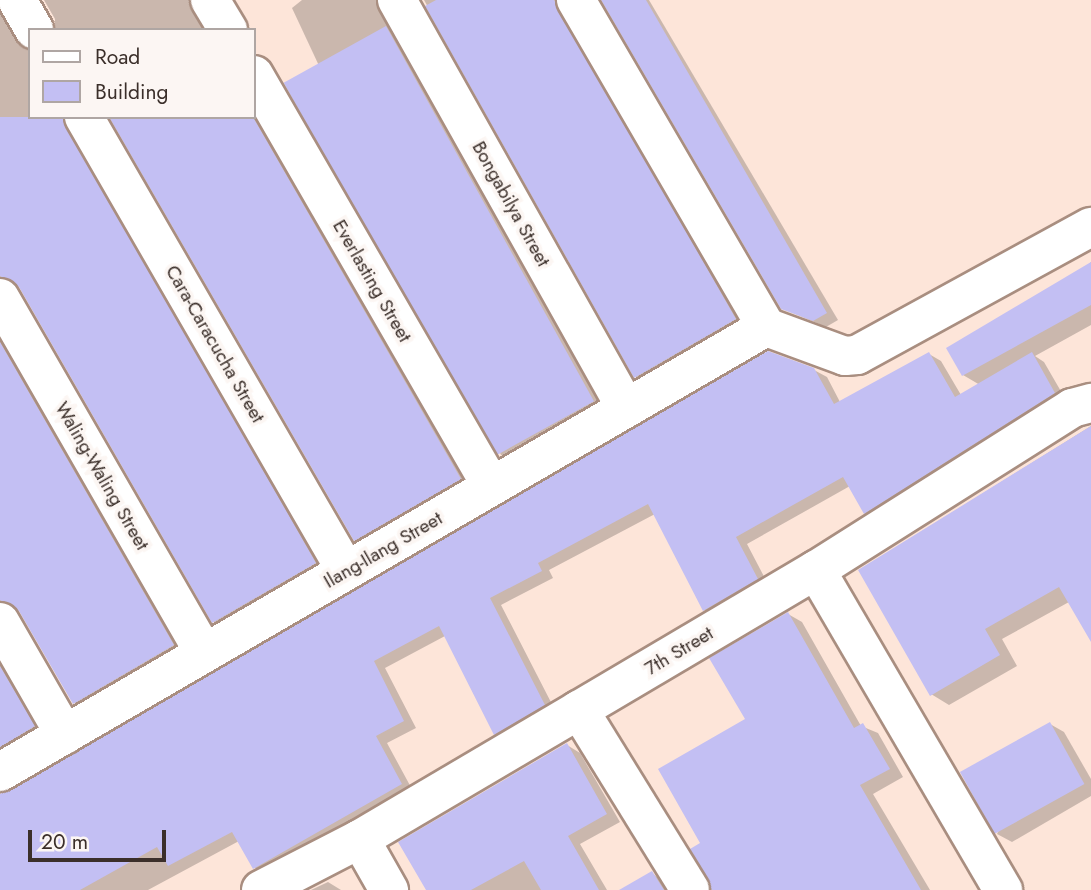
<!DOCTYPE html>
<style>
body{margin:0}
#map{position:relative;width:1091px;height:890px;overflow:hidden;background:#fde5d9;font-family:Jost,sans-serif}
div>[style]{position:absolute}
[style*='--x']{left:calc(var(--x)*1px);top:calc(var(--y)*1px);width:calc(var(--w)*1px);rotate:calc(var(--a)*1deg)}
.shadow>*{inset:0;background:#0003}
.building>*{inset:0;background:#c3bff3;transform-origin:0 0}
.roads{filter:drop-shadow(2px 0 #a98e80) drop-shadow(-2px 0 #a98e80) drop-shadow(0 2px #a98e80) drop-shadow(0 -2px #a98e80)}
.minor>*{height:38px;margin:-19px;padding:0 19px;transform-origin:19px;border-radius:19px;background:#fff}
span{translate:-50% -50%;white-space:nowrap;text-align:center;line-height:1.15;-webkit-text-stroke:7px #fcf6f3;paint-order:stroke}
.street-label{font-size:19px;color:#3b2f2a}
.legend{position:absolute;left:28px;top:28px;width:228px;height:91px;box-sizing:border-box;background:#fcf6f3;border:2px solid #afa6a3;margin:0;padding:9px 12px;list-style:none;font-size:21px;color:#3b2f2a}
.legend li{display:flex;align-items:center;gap:14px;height:35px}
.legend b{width:35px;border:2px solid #afa6a3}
.scale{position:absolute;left:28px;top:830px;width:138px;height:32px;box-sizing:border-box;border:4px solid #3b2f2a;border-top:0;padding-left:9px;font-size:21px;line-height:24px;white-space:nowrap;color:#3b2f2a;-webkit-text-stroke:5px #fcf6f3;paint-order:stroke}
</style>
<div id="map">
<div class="shadow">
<i style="clip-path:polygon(0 0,30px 52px,30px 117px,78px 117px,327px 570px,226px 629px,214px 622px,20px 286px,14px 282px,0 287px)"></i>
<i style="clip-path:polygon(44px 0,192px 0,208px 30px,55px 30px,55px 19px)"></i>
<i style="clip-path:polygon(302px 0,390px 0,608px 407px,513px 462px,501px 455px,292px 8px)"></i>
<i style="clip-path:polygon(424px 0,569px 0,747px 326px,648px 384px,636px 377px)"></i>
<i style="clip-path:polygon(603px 0,649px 0,838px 320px,826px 327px,782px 308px)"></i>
<i style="clip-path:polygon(254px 109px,473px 486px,367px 547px,355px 540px,111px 117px,254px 117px)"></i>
<i style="clip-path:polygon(1091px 262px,1091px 325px,1035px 356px,1044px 362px,1066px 400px,877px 520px,865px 513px,850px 486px,747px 544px,769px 586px,717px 617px,704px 610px,655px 514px,549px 570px,553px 578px,501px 605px,556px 712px,508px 740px,495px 733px,445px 636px,385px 668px,416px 728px,387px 743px,413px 791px,267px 875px,255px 868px,239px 841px,148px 890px,0 890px,0 795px,814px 370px,827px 377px,840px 402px,929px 354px,941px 361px,961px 395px,980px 385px,963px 375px)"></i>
<i style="clip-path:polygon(0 330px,186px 653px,86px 710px,74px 703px,20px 609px,14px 606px,0 611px)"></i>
<i style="clip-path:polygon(1091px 426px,1091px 639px,1069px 602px,1002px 639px,1017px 666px,949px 705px,931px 694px,860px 570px)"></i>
<i style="clip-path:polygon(788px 614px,802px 622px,861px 726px,878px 733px,903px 777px,873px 794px,930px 890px,711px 890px,702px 843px)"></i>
<i style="clip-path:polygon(0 654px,46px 734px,0 763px)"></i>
<i style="clip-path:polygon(1050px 724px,1064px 732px,1091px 779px,1091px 796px,1012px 842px,997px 834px)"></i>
<i style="clip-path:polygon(567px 745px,580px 753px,620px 822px,580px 844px,607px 890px,428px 890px)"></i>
<i style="clip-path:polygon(652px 873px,672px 890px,623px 890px)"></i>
<i style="clip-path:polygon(328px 882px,341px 890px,311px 890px)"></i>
</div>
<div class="building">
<i style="clip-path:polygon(436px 0,554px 0,736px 319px,634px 378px,425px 6px)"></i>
<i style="clip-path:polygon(601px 0,646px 0,827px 313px,813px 321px,781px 309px)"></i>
<i style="left:386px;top:26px;width:429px;height:117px;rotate:61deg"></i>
<i style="clip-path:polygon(0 117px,62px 117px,316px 563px,212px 623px,19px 287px,0 276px)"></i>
<i style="clip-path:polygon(109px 117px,253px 117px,461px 479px,354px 541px)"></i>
<i style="clip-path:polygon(1091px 262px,1091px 305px,962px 376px,946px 348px)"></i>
<i style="clip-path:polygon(0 342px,174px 645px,73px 704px,19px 611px,0 600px)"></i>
<i style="clip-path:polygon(768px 351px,814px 368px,834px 404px,929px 352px,955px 397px,1032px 352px,1055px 393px,864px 514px,843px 477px,736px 537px,758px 579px,703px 611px,648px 504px,538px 563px,542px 571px,490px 598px,545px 705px,494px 735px,439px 626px,374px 661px,404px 721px,376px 736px,402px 784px,253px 869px,232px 832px,168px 866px,157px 847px,80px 890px,0 890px,0 794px)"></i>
<i style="clip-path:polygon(1091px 426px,1091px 642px,1059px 587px,985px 629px,1000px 655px,930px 696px,858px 570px)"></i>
<i style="clip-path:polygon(788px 612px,854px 728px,863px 723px,890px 769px,860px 785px,921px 890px,712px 890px,690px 849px,700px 843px,658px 769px,745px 719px,709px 658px)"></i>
<i style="clip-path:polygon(0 666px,35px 726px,0 747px)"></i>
<i style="left:1050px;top:722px;width:71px;height:103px;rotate:61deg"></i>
<i style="clip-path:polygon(567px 743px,607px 814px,568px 836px,599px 890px,541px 890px,524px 861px,471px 890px,426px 890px,398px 842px)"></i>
<i style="clip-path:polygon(652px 871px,664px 890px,619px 890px)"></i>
</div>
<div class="roads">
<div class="minor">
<i style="--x:17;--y:0;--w:34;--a:60"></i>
<i style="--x:210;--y:0;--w:35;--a:59"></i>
<i style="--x:397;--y:0;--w:468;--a:60.7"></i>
<i style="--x:576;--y:0;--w:378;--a:59.8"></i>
<i style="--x:254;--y:75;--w:474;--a:60"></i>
<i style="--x:84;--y:117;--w:524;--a:60.01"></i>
<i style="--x:0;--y:298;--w:409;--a:60.1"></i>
<i style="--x:766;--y:327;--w:84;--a:20.2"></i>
<i style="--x:845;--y:356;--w:12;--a:-5"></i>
<i style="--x:857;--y:355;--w:267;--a:-28.7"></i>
<i style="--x:816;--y:570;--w:371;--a:59.7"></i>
<i style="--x:0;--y:622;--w:130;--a:60.1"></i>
<i style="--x:579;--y:710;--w:211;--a:58.3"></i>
<i style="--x:0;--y:772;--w:886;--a:-30.15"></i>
<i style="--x:360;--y:839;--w:59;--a:60.4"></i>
<i style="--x:261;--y:890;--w:111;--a:-27.3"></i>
<i style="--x:360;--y:839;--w:254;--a:-30.5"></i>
<i style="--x:579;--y:710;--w:275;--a:-30.6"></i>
<i style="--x:816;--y:570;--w:303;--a:-32.3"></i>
<i style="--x:1072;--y:408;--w:20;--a:-15"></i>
</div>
</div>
<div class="street-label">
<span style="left:511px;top:204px;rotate:61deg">Bongabilya Street</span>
<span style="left:372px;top:281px;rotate:60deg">Everlasting Street</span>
<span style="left:215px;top:344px;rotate:60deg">Cara-Caracucha Street</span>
<span style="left:102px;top:476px;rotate:60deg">Waling-Waling Street</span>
<span style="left:383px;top:550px;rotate:-30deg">Ilang-Ilang Street</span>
<span style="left:679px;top:651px;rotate:-31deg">7th Street</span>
</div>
<ul class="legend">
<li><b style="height:9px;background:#fff"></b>Road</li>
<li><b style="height:19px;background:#c3bff3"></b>Building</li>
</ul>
<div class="scale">20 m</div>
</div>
